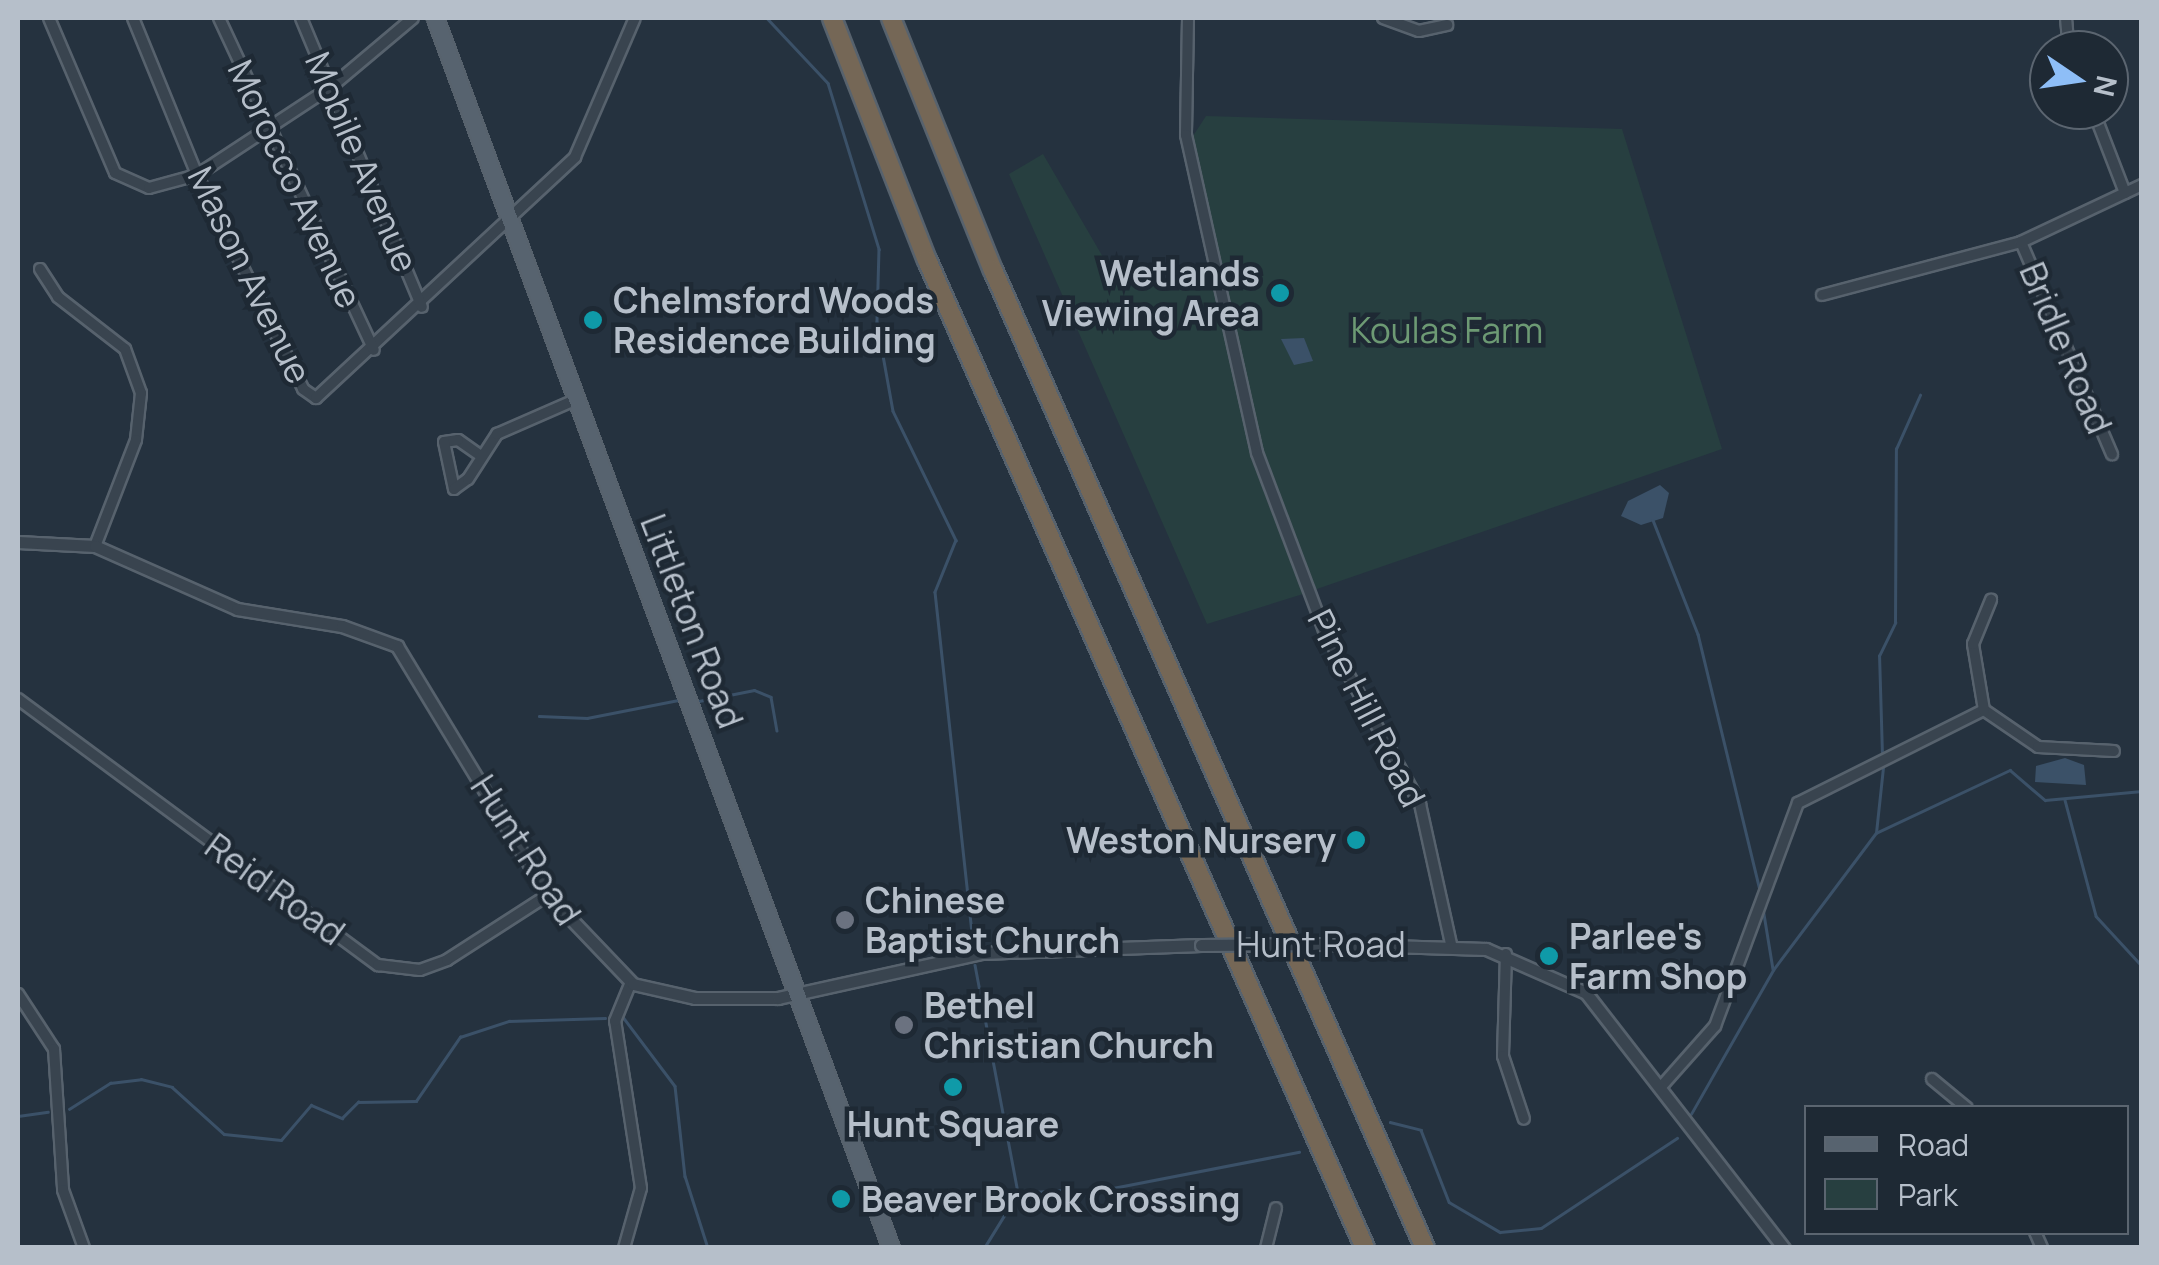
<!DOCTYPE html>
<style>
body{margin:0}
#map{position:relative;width:2159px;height:1265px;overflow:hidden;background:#25323f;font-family:Manrope,sans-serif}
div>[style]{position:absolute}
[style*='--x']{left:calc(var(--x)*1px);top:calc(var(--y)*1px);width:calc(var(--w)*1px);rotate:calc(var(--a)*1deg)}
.green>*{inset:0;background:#273f40}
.water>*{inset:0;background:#3b5168}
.stream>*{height:2.5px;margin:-1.25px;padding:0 1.25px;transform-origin:1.25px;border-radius:1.25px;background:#3b5168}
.roads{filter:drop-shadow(2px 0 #57626d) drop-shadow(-2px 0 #57626d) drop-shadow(0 2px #57626d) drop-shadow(0 -2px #57626d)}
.minor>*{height:10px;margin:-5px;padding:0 5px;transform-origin:5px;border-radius:5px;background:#39444f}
.tertiary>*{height:11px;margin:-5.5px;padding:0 5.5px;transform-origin:5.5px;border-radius:5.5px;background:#39444f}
.primary>*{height:15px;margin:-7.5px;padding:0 7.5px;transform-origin:7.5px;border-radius:7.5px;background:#57636f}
.motorway>*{height:18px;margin:-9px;padding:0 9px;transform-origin:9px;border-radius:9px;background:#756756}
.bridges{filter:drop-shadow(2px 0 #57626d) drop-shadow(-2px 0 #57626d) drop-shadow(0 2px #57626d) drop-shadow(0 -2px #57626d)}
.tertiary-bridge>*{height:11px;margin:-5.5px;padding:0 5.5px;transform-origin:5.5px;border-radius:5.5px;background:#39444f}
.dots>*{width:28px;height:28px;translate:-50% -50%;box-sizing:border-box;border:5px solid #1e2934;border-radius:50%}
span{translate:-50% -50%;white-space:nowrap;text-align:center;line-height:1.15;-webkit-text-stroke:9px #1e2934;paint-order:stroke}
.street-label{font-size:35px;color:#b6bfca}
.poi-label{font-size:35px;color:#b6bfca;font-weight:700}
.right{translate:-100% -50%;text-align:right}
.left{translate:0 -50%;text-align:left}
.park-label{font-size:35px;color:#6d9a74}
.frame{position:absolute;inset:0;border:20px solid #b6bfca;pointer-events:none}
.legend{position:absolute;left:1804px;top:1105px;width:325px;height:130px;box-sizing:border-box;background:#1e2934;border:2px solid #5b6570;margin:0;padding:12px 18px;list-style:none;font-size:30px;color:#b6bfca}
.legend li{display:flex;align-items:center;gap:20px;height:50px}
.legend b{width:50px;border:2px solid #5b6570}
.north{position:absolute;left:2029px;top:30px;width:100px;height:100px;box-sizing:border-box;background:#1e2934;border:2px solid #5b6570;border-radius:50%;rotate:103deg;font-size:28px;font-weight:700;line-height:40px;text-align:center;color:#b6bfca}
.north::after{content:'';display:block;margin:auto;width:35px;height:45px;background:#8ebef7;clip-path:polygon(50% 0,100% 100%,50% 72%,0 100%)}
</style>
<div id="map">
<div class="green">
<i style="clip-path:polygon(1206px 116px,1622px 129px,1722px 449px,1314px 590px,1266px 462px,1234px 323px,1193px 136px)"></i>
<i style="clip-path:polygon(1043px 154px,1121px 288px,1212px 271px,1255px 468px,1303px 594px,1207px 624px,1009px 174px)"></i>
</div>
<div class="water">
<i style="clip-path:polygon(1304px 338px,1313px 361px,1294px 365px,1281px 339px)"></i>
<i style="clip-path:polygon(1660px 485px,1669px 493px,1663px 518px,1641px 525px,1621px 516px,1628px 501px)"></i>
<i style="clip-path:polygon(2065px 758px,2084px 765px,2086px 785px,2035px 782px,2036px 766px)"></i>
</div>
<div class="stream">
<i style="--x:767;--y:18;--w:89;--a:46.8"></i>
<i style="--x:828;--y:83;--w:174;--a:72.9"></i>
<i style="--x:879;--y:249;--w:73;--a:91.6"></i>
<i style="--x:877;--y:322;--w:90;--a:79.8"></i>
<i style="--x:893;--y:411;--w:144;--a:64"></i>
<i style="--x:956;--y:540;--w:56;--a:112"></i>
<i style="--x:935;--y:592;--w:352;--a:83.8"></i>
<i style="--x:1653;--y:520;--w:123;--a:68.5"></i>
<i style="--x:1698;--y:634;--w:263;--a:76.4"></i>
<i style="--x:699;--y:701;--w:56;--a:-11.3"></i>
<i style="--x:754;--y:690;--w:18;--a:22"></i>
<i style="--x:771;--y:697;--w:34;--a:80"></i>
<i style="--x:539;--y:716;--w:48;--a:2.4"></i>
<i style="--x:587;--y:718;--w:94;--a:-11.1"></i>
<i style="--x:1882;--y:755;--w:99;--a:-91.7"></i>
<i style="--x:1879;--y:656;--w:37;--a:-64"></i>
<i style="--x:1895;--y:623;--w:174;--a:-89.7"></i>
<i style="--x:1896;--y:449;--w:59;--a:-66"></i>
<i style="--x:2065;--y:800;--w:120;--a:75"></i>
<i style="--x:2096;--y:916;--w:68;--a:47.4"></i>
<i style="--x:1876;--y:833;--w:65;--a:-83.9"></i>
<i style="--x:1763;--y:908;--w:62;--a:80.7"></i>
<i style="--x:975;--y:965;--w:232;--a:79.3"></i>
<i style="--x:623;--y:1017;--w:86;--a:53"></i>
<i style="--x:675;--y:1086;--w:91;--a:83.7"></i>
<i style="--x:685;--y:1176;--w:76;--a:72.3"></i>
<i style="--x:69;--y:1109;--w:49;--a:-32.4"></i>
<i style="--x:110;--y:1083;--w:31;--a:-7"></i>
<i style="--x:141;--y:1079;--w:32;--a:14"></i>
<i style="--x:172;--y:1087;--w:70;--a:42.1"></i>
<i style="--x:224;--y:1134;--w:57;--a:6"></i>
<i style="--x:281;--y:1140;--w:46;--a:-49.4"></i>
<i style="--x:311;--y:1105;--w:34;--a:23"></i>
<i style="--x:342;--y:1118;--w:23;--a:-45"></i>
<i style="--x:358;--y:1102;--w:58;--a:-1"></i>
<i style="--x:416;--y:1101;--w:78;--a:-55.5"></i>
<i style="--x:460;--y:1037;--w:52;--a:-18.1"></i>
<i style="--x:509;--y:1021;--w:96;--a:-1.8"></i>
<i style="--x:1691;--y:1114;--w:166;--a:-60.3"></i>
<i style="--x:1773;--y:970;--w:171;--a:-53.1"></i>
<i style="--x:1876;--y:833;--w:148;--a:-25.2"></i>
<i style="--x:2010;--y:770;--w:46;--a:40.6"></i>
<i style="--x:2045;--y:800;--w:97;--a:-5.3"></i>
<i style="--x:18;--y:1116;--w:30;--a:-8"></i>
<i style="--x:1390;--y:1122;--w:32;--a:14"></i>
<i style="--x:1421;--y:1130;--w:77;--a:68.7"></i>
<i style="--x:1449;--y:1202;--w:59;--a:30.5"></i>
<i style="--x:1500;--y:1232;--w:41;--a:-5.6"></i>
<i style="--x:1541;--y:1228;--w:163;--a:-33.5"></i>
<i style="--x:1082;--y:1194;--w:221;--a:-11"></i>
<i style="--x:984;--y:1248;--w:65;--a:-58.3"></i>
<i style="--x:1018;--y:1193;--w:45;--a:-3.8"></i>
</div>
<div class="roads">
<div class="minor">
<i style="--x:49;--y:18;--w:168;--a:66.9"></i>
<i style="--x:115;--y:173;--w:37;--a:24"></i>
<i style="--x:149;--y:188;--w:50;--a:-15.2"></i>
<i style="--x:197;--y:175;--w:160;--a:-33.3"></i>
<i style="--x:331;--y:87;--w:107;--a:-40.1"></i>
<i style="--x:133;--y:18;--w:170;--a:67.8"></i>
<i style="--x:197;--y:175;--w:239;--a:63.6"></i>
<i style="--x:303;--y:389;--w:16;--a:35"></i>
<i style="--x:316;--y:398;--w:354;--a:-42.9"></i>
<i style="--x:575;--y:157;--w:151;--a:-66.7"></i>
<i style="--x:219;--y:18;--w:366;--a:65"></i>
<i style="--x:301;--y:18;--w:313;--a:67.3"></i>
<i style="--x:1188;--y:18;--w:117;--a:91"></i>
<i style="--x:1186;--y:135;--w:326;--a:77.4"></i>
<i style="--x:1257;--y:453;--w:189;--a:69.3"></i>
<i style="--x:1324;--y:630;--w:199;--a:61.1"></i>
<i style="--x:1420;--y:804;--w:143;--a:77.5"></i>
<i style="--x:1383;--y:18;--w:38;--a:20"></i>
<i style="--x:1419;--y:31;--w:29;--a:-12"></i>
<i style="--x:2066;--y:18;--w:32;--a:85"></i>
<i style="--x:2093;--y:110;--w:89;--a:68.9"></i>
<i style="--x:2021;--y:242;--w:231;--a:66.8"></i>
<i style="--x:40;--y:269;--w:33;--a:57"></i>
<i style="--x:58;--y:297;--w:85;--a:37.8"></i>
<i style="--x:125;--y:349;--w:47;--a:70"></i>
<i style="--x:141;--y:393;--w:47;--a:96.1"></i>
<i style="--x:136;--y:440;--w:114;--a:111.1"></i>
<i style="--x:1822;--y:295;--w:206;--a:-14.9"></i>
<i style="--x:2021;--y:242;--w:134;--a:-25.2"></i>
<i style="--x:481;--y:456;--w:28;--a:-145"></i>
<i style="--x:458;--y:440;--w:14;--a:172"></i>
<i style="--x:444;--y:442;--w:48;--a:78"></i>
<i style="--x:454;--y:489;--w:17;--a:-36"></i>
<i style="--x:468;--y:479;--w:54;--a:-57.2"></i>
<i style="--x:497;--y:434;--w:85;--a:-23.6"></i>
<i style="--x:18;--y:699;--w:448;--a:36.5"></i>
<i style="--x:378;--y:965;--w:42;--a:6.8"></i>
<i style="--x:420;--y:970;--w:29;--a:-20"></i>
<i style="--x:447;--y:960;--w:120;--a:-32.8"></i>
<i style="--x:1984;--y:710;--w:65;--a:34.4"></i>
<i style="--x:2038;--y:747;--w:76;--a:3"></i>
<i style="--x:1506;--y:954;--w:102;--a:91.7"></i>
<i style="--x:1503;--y:1056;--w:66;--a:71.6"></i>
<i style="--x:18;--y:994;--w:66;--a:56.8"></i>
<i style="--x:54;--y:1049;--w:141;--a:86.3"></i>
<i style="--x:63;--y:1190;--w:62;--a:70.1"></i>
<i style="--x:1932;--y:1079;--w:45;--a:39.6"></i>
<i style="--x:1660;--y:1088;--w:83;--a:-48.4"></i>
<i style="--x:1715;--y:1026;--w:238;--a:-69.6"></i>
<i style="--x:1798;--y:803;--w:208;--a:-26.6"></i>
<i style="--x:1984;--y:710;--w:67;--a:-99.5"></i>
<i style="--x:1973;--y:644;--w:48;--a:-67.8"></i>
<i style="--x:2035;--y:1232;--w:17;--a:66"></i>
<i style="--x:624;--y:1248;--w:62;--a:-74.2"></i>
<i style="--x:641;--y:1188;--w:169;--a:-98.8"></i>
<i style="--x:615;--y:1021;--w:42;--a:-67.7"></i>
<i style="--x:1266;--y:1248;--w:41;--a:-76"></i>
</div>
<div class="tertiary">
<i style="--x:18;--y:542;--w:77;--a:3"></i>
<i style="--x:95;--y:546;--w:155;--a:23.9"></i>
<i style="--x:237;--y:609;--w:106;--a:9.2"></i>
<i style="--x:342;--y:626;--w:59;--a:20"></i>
<i style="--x:397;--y:646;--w:291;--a:58.8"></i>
<i style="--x:548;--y:895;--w:123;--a:46.3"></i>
<i style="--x:633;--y:984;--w:64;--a:12.7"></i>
<i style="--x:695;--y:998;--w:83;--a:0"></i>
<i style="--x:778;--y:998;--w:208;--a:-12.5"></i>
<i style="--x:981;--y:953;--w:220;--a:-2.1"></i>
<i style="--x:1324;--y:944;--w:162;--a:1.8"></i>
<i style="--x:1486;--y:949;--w:109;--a:23.7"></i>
<i style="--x:1586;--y:993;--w:323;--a:52.2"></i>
</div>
<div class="primary">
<i style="--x:435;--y:18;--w:1312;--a:69.66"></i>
</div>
<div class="motorway">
<i style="--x:832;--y:18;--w:260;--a:68.6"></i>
<i style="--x:927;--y:260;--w:1081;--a:66.09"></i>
<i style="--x:891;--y:18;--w:272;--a:68"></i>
<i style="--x:993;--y:270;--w:1069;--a:66.17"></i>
</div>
</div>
<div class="bridges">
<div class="tertiary-bridge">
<i style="--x:1201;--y:945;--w:123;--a:-0.5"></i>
</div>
</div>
<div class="dots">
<i style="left:1280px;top:293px;background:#0f9aa8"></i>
<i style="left:593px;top:320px;background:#0f9aa8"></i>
<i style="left:1356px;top:840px;background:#0f9aa8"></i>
<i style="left:845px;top:920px;background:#6b7280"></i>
<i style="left:1549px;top:956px;background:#0f9aa8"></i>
<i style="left:904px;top:1025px;background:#6b7280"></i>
<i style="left:953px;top:1087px;background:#0f9aa8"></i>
<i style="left:841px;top:1199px;background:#0f9aa8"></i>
</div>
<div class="street-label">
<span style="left:362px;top:162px;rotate:67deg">Mobile Avenue</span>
<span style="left:295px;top:184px;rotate:65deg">Morocco Avenue</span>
<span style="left:250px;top:275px;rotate:64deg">Mason Avenue</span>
<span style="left:2066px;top:348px;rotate:67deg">Bridle Road</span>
<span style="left:692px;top:621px;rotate:69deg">Littleton Road</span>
<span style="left:1367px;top:708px;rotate:63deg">Pine Hill Road</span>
<span style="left:526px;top:850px;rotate:57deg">Hunt Road</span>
<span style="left:275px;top:889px;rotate:36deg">Reid Road</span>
<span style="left:1321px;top:944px">Hunt Road</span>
</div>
<div class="poi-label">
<span class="right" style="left:1260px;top:293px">Wetlands<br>Viewing Area</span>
<span class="left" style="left:613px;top:320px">Chelmsford Woods<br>Residence Building</span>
<span class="right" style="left:1336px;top:840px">Weston Nursery</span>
<span class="left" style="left:865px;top:920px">Chinese<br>Baptist Church</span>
<span class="left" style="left:1569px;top:956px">Parlee's<br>Farm Shop</span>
<span class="left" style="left:924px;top:1025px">Bethel<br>Christian Church</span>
<span style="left:953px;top:1124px">Hunt Square</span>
<span class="left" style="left:861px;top:1199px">Beaver Brook Crossing</span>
</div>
<div class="park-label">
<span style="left:1447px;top:330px">Koulas Farm</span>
</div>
<div class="frame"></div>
<ul class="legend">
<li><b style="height:12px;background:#57636f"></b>Road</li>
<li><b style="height:28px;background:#273f40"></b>Park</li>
</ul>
<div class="north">N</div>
</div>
